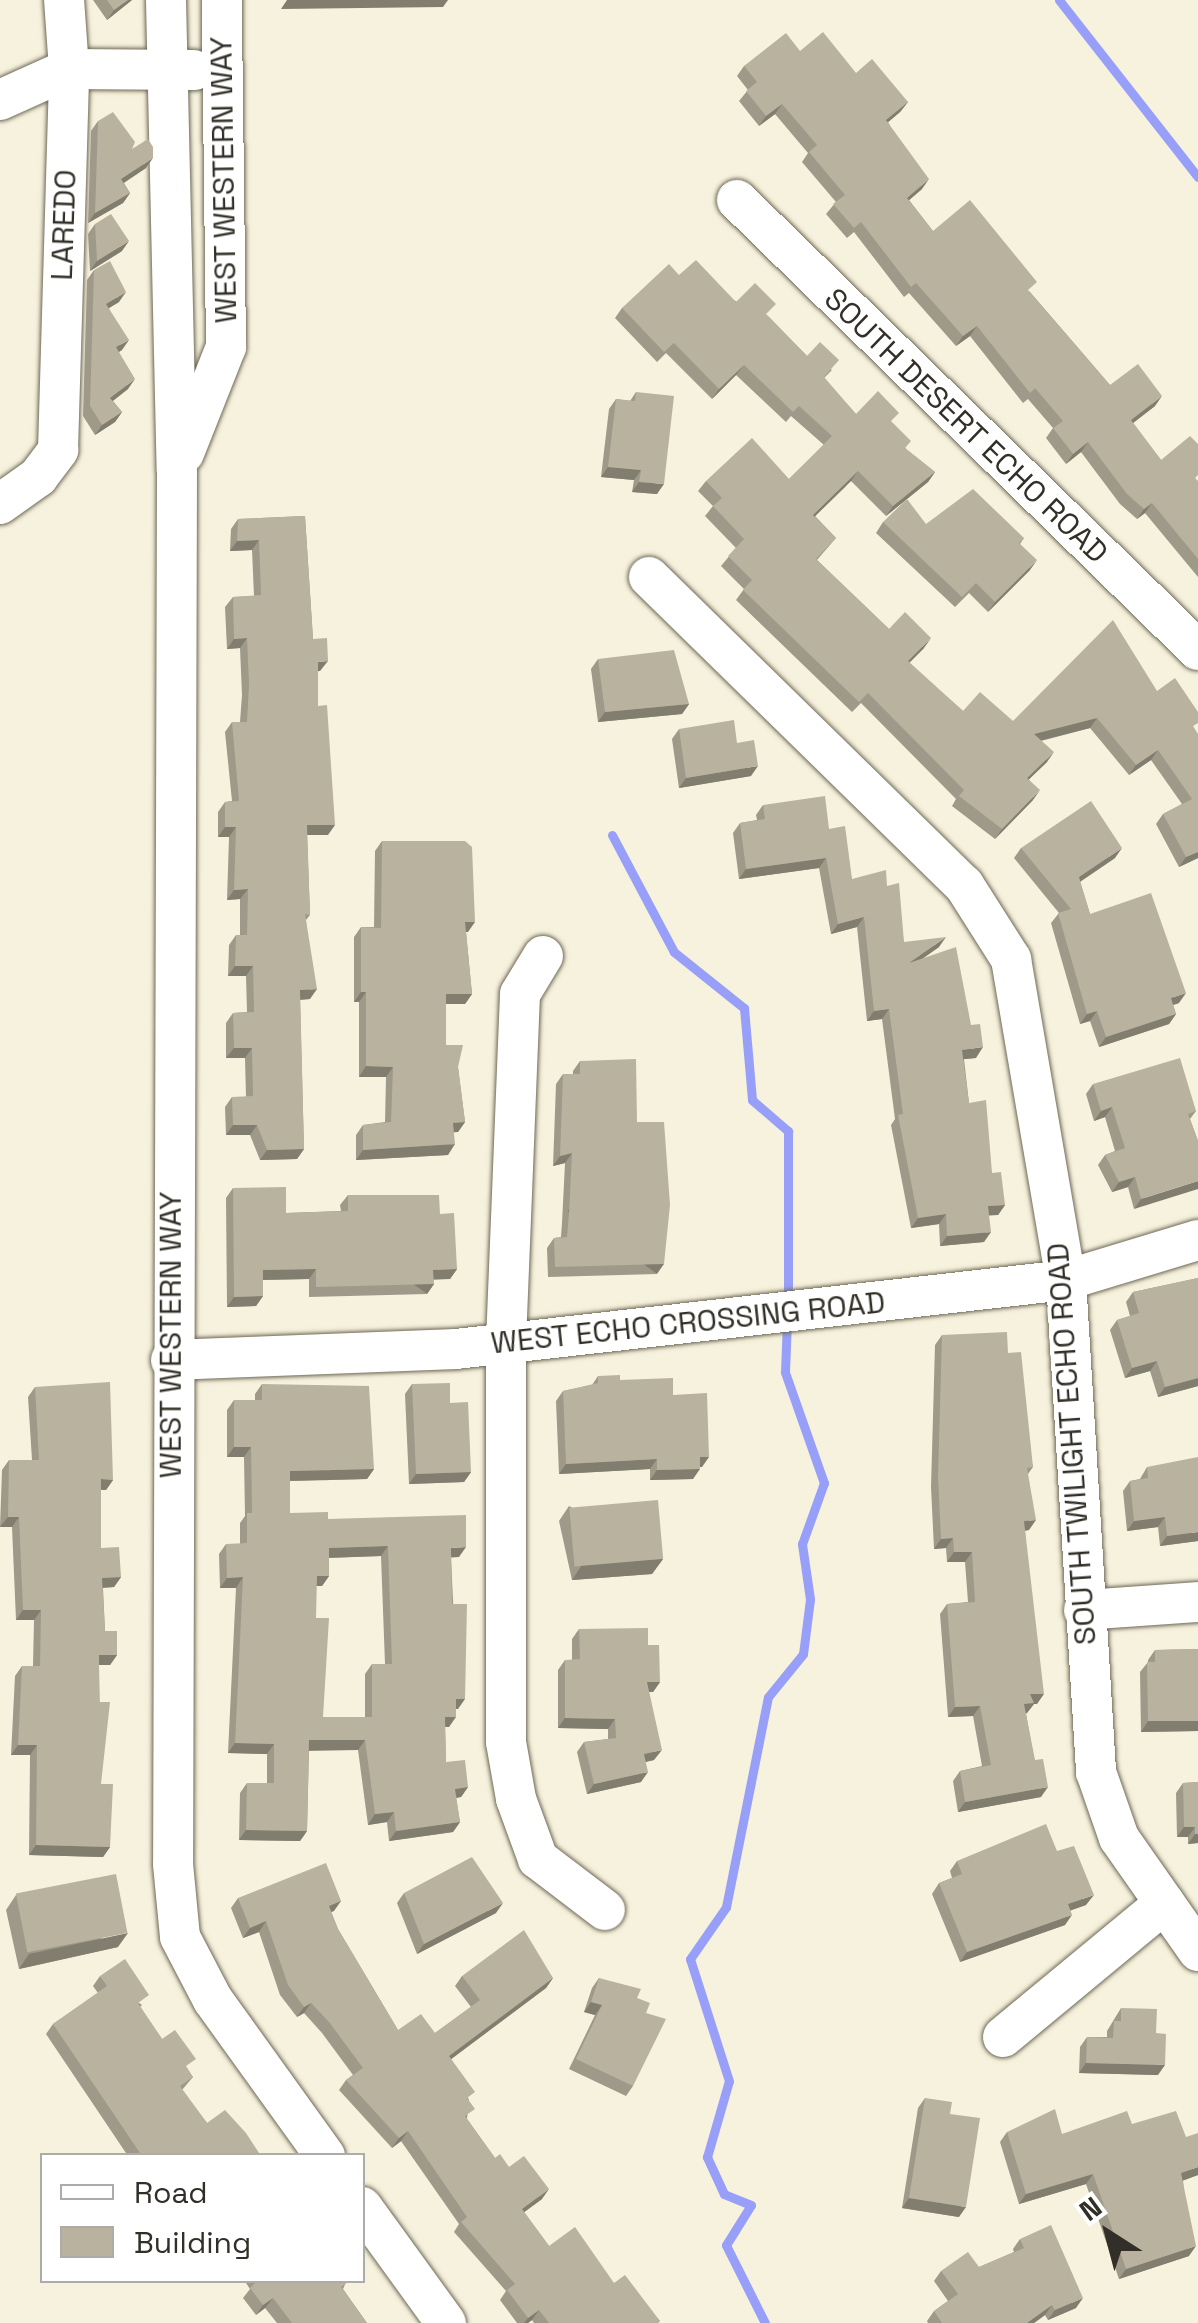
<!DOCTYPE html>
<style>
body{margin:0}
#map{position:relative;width:1198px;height:2323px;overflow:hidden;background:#f7f2dd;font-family:"Space Grotesk",sans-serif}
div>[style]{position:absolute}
.stream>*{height:9px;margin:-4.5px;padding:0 4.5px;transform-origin:4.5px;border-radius:4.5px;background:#979ff8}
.roads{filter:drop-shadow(0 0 2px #6d6856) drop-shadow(0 0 2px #6d6856)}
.minor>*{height:40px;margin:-20px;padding:0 20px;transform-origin:20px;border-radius:20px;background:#fff}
.wall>*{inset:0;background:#9e9988}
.shaded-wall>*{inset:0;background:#817d6f;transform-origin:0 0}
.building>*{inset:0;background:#b8b29e;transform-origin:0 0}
span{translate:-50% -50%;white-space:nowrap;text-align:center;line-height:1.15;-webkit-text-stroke:8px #fff;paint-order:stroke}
.street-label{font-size:30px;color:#312f27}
.legend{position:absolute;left:40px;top:2153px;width:325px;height:130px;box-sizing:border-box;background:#fff;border:2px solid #adaca9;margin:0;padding:12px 18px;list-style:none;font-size:30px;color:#312f27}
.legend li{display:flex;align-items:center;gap:20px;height:50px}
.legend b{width:50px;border:2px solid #adaca9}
.north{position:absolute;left:1058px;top:2183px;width:100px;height:100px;-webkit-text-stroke:8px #fff;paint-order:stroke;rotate:324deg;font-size:28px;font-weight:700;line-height:40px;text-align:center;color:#312f27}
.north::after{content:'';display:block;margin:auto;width:35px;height:45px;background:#312f27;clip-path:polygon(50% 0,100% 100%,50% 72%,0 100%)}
</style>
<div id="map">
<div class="stream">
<i style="left:1059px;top:0;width:225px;rotate:51.9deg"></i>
<i style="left:612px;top:835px;width:132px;rotate:62.1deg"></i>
<i style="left:674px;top:952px;width:90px;rotate:38.7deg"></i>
<i style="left:744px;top:1008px;width:92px;rotate:85deg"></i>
<i style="left:752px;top:1100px;width:48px;rotate:40.7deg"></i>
<i style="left:788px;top:1131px;width:170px;rotate:90deg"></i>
<i style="left:765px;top:2323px;width:87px;rotate:-116.6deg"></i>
<i style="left:726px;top:2245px;width:47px;rotate:-58deg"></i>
<i style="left:751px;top:2205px;width:29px;rotate:-158deg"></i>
<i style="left:724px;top:2194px;width:41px;rotate:-114.7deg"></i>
<i style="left:707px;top:2157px;width:79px;rotate:-73.9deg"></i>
<i style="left:729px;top:2081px;width:128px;rotate:-107.7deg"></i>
<i style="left:690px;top:1959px;width:63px;rotate:-55.3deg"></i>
<i style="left:726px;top:1907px;width:214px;rotate:-78.7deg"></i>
<i style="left:768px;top:1697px;width:55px;rotate:-50.9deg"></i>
<i style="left:803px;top:1654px;width:55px;rotate:-82.7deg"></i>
<i style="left:810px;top:1599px;width:56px;rotate:-98.3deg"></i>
<i style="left:802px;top:1544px;width:65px;rotate:-70.2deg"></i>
<i style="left:824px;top:1483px;width:118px;rotate:-109.4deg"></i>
<i style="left:785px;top:1372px;width:51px;rotate:-87.8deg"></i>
</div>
<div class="roads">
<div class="minor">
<i style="left:166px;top:0;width:471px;rotate:88.7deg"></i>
<i style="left:177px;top:471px;width:1393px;rotate:90.16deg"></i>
<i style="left:173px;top:1864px;width:73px;rotate:84.5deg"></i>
<i style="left:180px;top:1937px;width:71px;rotate:62.4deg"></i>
<i style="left:213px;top:2000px;width:192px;rotate:54.3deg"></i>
<i style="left:0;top:100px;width:76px;rotate:-24.2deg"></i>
<i style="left:69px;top:69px;width:125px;rotate:0.5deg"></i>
<i style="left:737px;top:200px;width:644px;rotate:44.31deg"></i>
<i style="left:184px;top:453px;width:114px;rotate:-68.4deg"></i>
<i style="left:226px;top:347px;width:347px;rotate:-90.7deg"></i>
<i style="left:0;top:504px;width:47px;rotate:-35.4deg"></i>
<i style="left:38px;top:477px;width:34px;rotate:-53deg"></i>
<i style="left:58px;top:450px;width:381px;rotate:-88.3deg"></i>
<i style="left:69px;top:69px;width:69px;rotate:-94.1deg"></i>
<i style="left:649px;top:577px;width:441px;rotate:44.4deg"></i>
<i style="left:964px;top:885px;width:88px;rotate:57.6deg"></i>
<i style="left:1011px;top:959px;width:326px;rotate:80.3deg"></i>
<i style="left:1066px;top:1280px;width:493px;rotate:86.5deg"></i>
<i style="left:1096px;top:1772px;width:70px;rotate:70.8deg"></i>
<i style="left:1119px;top:1838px;width:138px;rotate:55deg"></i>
<i style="left:543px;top:956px;width:44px;rotate:121.2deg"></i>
<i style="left:520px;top:994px;width:350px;rotate:92.3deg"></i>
<i style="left:506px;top:1344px;width:398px;rotate:90deg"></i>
<i style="left:506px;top:1742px;width:58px;rotate:80deg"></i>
<i style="left:516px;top:1799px;width:64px;rotate:69.9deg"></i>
<i style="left:538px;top:1859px;width:84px;rotate:37.3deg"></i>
<i style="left:171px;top:1360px;width:285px;rotate:-2.2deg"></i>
<i style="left:456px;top:1349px;width:614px;rotate:-6.45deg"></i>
<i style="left:1066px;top:1280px;width:138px;rotate:-16.9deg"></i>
<i style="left:1084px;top:1610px;width:114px;rotate:-4deg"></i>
<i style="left:1003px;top:2037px;width:210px;rotate:-39.6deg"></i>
<i style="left:362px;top:2207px;width:143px;rotate:54.1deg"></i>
</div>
</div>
<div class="wall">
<i style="clip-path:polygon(93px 0,132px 0,107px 20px)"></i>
<i style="clip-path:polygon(800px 51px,856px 73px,908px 102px,900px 112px,888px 122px,922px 189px,909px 200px,933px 231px,1030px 292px,1110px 385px,1155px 406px,1133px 423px,1161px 460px,1198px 481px,1198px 577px,1145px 513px,1137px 519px,1120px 504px,1081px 452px,1066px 464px,1046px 438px,1053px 428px,1028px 399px,1023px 403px,970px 336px,956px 346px,909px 293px,904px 297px,854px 232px,847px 238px,826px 214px,836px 202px,802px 162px,808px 153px,775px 114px,759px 126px,739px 101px,748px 90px,737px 76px,744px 66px)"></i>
<i style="clip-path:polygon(98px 121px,132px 149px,146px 168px,124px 183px,130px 193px,123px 203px,88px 223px,91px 131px)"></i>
<i style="clip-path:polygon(95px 224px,122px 251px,90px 271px,88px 234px)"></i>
<i style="clip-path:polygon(94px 270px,119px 302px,109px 308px,122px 350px,119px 352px,128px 389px,113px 401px,122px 412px,115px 422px,95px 435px,83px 416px,87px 280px)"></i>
<i style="clip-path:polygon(679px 275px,768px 316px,807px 356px,832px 370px,824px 378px,856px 414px,892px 423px,906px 449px,935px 472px,928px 482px,886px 516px,851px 481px,815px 516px,836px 538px,817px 560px,889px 629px,924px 648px,909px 663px,963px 711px,1013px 721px,1157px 691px,1195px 730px,1198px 858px,1179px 867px,1156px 824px,1163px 814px,1182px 804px,1151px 760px,1129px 775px,1090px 728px,1041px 741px,1047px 762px,1029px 779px,1033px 800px,995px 839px,952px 806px,956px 799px,861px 703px,852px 712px,736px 600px,744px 589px,721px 566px,736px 548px,705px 516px,713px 506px,698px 491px,706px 481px,789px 479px,824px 445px,791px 416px,786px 422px,736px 375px,712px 399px,666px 353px,657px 362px,615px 318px,622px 308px)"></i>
<i style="clip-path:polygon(636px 392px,657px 494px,632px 492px,634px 480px,601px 477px,609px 409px,616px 399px,630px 401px)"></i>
<i style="clip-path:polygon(305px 516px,313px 639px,320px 671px,318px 671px,318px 706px,328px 835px,307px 835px,310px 915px,306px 920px,310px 999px,300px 1000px,304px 1149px,297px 1159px,260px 1160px,250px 1135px,226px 1135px,225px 1107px,232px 1097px,246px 1097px,245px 1058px,226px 1058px,226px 1023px,233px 1013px,247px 1012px,246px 976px,228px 976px,229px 945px,236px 935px,240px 935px,240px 899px,227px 900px,229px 837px,218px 837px,218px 812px,225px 802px,232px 801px,225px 732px,232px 722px,240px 722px,242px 695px,240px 648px,227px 649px,225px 607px,233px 597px,254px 596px,252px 550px,230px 551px,231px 529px,238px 519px)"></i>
<i style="clip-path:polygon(883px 522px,926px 524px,1024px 538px,1020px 544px,1030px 570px,988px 612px,969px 593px,955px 607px,876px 533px)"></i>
<i style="clip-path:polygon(598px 659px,689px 704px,682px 714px,598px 722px,591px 669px)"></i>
<i style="clip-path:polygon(679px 729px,737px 743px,751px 776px,679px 788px,672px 739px)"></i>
<i style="clip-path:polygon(763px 805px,829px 829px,852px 879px,887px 886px,904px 942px,939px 947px,922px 959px,976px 1058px,964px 1059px,969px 1103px,992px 1173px,1005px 1205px,998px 1215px,989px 1215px,984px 1242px,940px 1246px,939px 1224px,911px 1228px,891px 1125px,895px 1119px,882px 1019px,867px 1021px,857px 927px,831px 934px,819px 868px,739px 879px,733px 833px,740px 823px,757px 820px,756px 815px)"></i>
<i style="clip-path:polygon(382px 841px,468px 932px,466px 932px,472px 994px,465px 1004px,446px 1004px,446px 1045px,458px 1067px,465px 1122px,458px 1132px,454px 1132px,448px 1155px,356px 1160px,356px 1135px,363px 1125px,385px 1122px,386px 1077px,359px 1077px,359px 1002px,354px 1002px,354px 937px,361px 927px,374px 927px,375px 851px)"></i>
<i style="clip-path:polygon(1021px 848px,1115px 858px,1080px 882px,1090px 914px,1179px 1003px,1173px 1005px,1176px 1014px,1169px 1024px,1099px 1047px,1090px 1021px,1080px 1024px,1051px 923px,1059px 913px,1014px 858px)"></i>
<i style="clip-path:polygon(580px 1061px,637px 1122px,657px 1274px,548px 1277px,547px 1248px,554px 1238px,561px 1237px,562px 1223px,565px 1163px,553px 1166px,556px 1084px,563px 1074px,573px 1074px,573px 1071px)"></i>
<i style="clip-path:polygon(1093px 1084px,1196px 1111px,1190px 1119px,1198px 1141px,1134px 1209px,1128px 1187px,1112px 1192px,1098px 1165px,1105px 1155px,1115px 1151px,1105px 1117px,1094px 1121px,1086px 1094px)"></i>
<i style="clip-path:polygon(233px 1188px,286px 1213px,341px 1211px,340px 1205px,348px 1195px,440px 1214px,457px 1269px,450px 1279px,433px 1279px,434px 1284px,427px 1294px,309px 1297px,309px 1279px,263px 1280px,263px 1296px,256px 1306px,227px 1307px,226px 1198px)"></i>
<i style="clip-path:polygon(1198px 1278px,1198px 1386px,1158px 1397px,1150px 1371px,1125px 1378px,1110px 1330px,1117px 1320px,1130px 1316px,1126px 1302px,1133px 1292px)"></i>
<i style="clip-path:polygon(942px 1335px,1008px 1353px,1033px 1467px,1028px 1474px,1029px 1530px,1025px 1531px,1037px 1704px,1034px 1704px,1026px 1714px,1041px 1797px,958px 1812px,953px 1781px,960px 1771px,982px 1766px,973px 1716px,948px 1717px,940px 1614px,947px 1604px,968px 1602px,965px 1562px,947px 1562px,946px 1548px,934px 1549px,931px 1487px,935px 1345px)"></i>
<i style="clip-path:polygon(598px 1376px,620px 1380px,673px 1395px,702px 1467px,700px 1467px,693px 1479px,650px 1480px,650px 1469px,559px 1474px,556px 1401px,563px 1391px,592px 1385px)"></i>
<i style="clip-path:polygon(evenodd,262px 1384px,374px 1469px,367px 1479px,290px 1481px,290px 1513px,328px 1519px,459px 1557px,451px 1557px,458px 1709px,456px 1709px,449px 1727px,445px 1727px,446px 1762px,468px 1787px,461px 1797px,456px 1798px,460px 1822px,453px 1832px,389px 1841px,387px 1822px,368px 1825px,358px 1750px,309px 1750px,307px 1831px,300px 1841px,239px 1840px,240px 1793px,247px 1783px,267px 1783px,267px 1754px,228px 1753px,236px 1588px,220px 1588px,219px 1554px,226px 1544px,240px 1544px,240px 1523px,245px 1516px,244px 1457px,227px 1457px,227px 1410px,234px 1400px,255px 1400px,255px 1394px,262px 1384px,381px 1556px,385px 1664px,372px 1664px,365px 1674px,365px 1717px,323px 1717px,316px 1618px,316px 1586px,322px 1586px,329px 1576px,329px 1558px,381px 1556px)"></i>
<i style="clip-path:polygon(412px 1384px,450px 1403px,471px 1472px,464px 1482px,409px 1484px,405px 1394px)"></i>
<i style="clip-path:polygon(35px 1387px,113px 1480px,106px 1490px,101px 1490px,101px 1548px,121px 1577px,114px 1587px,103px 1588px,105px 1631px,117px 1655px,110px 1665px,99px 1665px,101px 1784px,110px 1847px,103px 1857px,29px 1855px,30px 1755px,11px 1755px,15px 1676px,22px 1666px,33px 1666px,34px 1620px,16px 1620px,12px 1527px,0 1527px,2px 1470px,9px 1460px,32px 1460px,28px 1397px)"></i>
<i style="clip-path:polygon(1147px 1467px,1198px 1541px,1160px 1546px,1158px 1527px,1127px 1531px,1123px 1491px,1130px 1481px,1140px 1479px)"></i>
<i style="clip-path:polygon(569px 1506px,663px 1559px,652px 1574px,572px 1580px,559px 1521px)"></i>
<i style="clip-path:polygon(579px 1629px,648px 1645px,660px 1682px,653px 1692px,649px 1692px,654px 1760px,645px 1762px,641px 1782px,587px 1794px,577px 1752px,584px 1742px,608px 1739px,608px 1729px,558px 1728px,558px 1670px,565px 1660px,572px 1660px,572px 1639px)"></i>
<i style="clip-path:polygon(1198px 1649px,1198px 1731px,1141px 1732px,1140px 1672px,1148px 1662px,1148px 1660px,1155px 1650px)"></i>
<i style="clip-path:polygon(1198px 1782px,1198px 1843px,1188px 1844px,1188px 1837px,1177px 1837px,1176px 1793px,1183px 1783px)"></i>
<i style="clip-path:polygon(1057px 1851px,1086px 1905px,1070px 1910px,1065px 1925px,960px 1962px,932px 1894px,939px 1883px,952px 1878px,950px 1871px,957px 1861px)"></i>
<i style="clip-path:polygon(404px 1893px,496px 1913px,417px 1954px,397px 1903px)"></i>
<i style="clip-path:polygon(16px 1895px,118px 1947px,19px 1969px,6px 1910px)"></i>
<i style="clip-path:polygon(238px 1898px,341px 1901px,331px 1912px,338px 1929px,398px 2030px,435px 2033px,471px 2007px,455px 1986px,462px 1976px,553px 1978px,546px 1988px,451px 2059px,469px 2100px,467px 2119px,495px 2158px,509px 2167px,542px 2199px,524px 2212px,549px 2246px,614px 2283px,660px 2321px,658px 2323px,534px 2323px,532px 2320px,528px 2323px,517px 2323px,500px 2300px,506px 2291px,454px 2232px,459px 2224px,401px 2141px,392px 2148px,339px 2090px,346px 2080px,353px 2075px,322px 2033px,304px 2013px,297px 2017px,280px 1995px,259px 1932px,243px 1938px,231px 1908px)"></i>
<i style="clip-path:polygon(100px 1976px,142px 2005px,140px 2007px,162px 2039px,193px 2077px,182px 2090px,207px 2123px,261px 2156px,128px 2156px,46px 2034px,53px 2024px,98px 1993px,93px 1986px)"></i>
<i style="clip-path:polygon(599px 1978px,637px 1998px,633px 2086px,626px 2096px,569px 2069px,595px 2015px,584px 2012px,592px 1988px)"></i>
<i style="clip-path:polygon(1121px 2008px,1156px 2033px,1158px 2075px,1079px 2073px,1080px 2047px,1087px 2037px,1107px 2037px,1107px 2031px)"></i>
<i style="clip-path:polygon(925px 2098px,950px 2114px,959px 2217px,902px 2208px,918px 2108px)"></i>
<i style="clip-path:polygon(1132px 2124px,1198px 2175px,1183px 2180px,1189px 2256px,1119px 2279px,1086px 2184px,1019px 2204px,1000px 2142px,1007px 2132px,1062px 2134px)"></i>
<i style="clip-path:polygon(1020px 2239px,1076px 2308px,1048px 2320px,1045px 2315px,1034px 2323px,928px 2323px,927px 2321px,934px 2311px,948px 2301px,934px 2281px,941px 2271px,979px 2267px,1014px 2252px,1013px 2249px)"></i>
<i style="clip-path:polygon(244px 2280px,347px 2280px,343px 2289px,367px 2323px,277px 2323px,265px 2308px,256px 2315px,243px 2298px,250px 2289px)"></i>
</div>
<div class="shaded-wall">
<i style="clip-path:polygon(128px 0,132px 0,107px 20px,114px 10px)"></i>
<i style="clip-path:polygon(287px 0,448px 0,443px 7px,281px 9px)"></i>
<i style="clip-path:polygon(908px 102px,900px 112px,879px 130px,886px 120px)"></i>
<i style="clip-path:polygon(782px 104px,775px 114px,759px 126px,766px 116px)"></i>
<i style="clip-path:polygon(153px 158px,146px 168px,114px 189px,121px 179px)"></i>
<i style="clip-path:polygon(929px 179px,922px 189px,900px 208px,907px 198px)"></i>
<i style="clip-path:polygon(130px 193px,123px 203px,88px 223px,95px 213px)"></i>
<i style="clip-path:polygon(129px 241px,122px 251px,90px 271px,97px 261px)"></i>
<i style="clip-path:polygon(126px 292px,119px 302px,99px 314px,106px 304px)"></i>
<i style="clip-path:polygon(977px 326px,970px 336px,956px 346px,963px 336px)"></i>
<i style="clip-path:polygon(129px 340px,122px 350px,109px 357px,116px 347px)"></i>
<i style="clip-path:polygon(744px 365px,736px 375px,712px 399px,719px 389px)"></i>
<i style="clip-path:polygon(135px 379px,128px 389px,103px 408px,110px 398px)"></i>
<i style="clip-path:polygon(1162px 396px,1155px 406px,1124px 430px,1131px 420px)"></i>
<i style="clip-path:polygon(122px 412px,115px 422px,95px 435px,102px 425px)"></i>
<i style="clip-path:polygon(1088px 442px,1081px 452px,1066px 464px,1073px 454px)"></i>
<i style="clip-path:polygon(608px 467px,641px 470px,634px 480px,601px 477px)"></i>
<i style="clip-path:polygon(858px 471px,851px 481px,806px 525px,813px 515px)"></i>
<i style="clip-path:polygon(935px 472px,928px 482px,886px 516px,893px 506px)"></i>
<i style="clip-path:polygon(639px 482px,664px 484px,657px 494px,632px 492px)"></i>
<i style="clip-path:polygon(1152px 503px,1145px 513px,1137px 519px,1144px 509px)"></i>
<i style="clip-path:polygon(259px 540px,252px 550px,230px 551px,237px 541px)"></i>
<i style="clip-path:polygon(1037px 560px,1030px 570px,988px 612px,995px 602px)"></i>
<i style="clip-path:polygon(247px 638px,240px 648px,227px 649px,234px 639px)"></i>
<i style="clip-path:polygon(931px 638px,924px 648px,901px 671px,908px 661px)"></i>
<i style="clip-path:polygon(328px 661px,320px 671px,311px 672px,318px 662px)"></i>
<i style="clip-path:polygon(689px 704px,682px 714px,598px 722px,605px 712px)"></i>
<i style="clip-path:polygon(1097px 718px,1090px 728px,1027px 744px,1034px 734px)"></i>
<i style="clip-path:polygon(1158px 750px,1151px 760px,1129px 775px,1136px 765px)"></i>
<i style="clip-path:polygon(1054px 752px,1047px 762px,1020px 788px,1027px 778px)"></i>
<i style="clip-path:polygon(758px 766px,751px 776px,679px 788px,686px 778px)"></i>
<i style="clip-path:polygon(1040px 790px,1033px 800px,995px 839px,1002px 829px)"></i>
<i style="clip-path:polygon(307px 825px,335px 825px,328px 835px,300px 835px)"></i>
<i style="clip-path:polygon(225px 827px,236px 827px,229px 837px,218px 837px)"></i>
<i style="clip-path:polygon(1122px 848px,1115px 858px,1072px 887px,1079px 877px)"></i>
<i style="clip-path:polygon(1198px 852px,1198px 858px,1179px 867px,1186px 857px)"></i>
<i style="clip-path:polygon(826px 858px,819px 868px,739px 879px,746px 869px)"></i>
<i style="clip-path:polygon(248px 889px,240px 899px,227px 900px,234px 890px)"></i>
<i style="clip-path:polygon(864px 917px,857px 927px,831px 934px,838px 924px)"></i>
<i style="clip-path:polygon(465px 922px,475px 922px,468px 932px,458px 932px)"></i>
<i style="clip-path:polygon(946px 937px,939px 947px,902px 973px,909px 963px)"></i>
<i style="clip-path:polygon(235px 966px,253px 966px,246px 976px,228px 976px)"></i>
<i style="clip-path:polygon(317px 989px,310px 999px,293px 1000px,300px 990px)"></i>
<i style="clip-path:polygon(361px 992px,366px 992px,359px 1002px,354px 1002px)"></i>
<i style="clip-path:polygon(1186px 993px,1179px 1003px,1164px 1008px,1171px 998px)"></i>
<i style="clip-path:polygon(446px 994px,472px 994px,465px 1004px,439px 1004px)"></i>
<i style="clip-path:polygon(889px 1009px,882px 1019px,867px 1021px,874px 1011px)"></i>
<i style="clip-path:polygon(1097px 1011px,1090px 1021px,1080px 1024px,1087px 1014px)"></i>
<i style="clip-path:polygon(1176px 1014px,1169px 1024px,1099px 1047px,1106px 1037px)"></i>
<i style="clip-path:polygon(983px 1047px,976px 1058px,955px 1060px,962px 1050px)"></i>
<i style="clip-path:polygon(234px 1048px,252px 1048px,245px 1058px,226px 1058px)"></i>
<i style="clip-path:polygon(366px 1066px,393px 1067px,386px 1077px,359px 1077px)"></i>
<i style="clip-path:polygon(1112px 1107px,1105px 1117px,1094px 1121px,1101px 1111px)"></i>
<i style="clip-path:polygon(465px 1122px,458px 1132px,446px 1133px,453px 1123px)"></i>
<i style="clip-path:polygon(233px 1125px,257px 1125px,250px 1135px,226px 1135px)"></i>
<i style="clip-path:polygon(455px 1144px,448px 1155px,356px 1160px,363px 1150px)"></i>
<i style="clip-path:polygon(304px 1149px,297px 1159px,260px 1160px,267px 1150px)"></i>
<i style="clip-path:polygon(572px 1153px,565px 1163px,553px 1166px,560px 1156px)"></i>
<i style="clip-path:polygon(1135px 1177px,1128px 1187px,1112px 1192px,1119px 1182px)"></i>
<i style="clip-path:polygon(1198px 1181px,1198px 1189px,1134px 1209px,1141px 1199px)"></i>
<i style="clip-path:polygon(1005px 1205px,998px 1215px,981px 1216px,988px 1206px)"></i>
<i style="clip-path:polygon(946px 1214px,939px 1224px,911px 1228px,918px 1218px)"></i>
<i style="clip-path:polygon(991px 1232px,984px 1242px,940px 1246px,947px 1236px)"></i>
<i style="left:664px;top:1264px;width:12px;height:109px;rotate:125deg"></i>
<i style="clip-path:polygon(316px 1269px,309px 1279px,255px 1280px,263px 1270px)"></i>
<i style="clip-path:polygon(457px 1269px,450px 1279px,426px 1280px,433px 1270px)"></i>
<i style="left:434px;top:1284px;width:12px;height:118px;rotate:125deg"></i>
<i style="clip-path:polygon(263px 1296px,256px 1306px,227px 1307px,234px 1297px)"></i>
<i style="clip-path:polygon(1157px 1361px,1150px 1371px,1125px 1378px,1132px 1368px)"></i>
<i style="clip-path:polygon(1198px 1378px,1198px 1386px,1158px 1397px,1165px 1387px)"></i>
<i style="clip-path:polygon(234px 1447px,251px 1447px,244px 1457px,227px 1457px)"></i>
<i style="clip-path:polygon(700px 1457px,709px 1457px,702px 1467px,693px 1467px)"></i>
<i style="clip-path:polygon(657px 1459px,650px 1469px,559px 1474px,566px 1464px)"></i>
<i style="clip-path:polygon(374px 1469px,367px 1479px,283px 1481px,290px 1471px)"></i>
<i style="clip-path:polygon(700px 1469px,693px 1479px,650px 1480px,657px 1470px)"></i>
<i style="clip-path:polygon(471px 1472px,464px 1482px,409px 1484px,416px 1474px)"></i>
<i style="clip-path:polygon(101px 1479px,113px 1480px,106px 1490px,94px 1489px)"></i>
<i style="clip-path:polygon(8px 1517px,19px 1517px,12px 1527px,0 1527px)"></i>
<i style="clip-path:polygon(1165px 1517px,1158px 1527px,1127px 1531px,1134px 1521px)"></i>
<i style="clip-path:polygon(1036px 1520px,1029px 1530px,1017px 1531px,1024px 1521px)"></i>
<i style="clip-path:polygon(1198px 1532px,1198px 1541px,1160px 1546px,1167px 1536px)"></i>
<i style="clip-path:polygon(953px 1538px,946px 1548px,934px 1549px,941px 1539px)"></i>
<i style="clip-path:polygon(388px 1546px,381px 1556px,322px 1558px,329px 1548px)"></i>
<i style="clip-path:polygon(466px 1547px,459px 1557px,444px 1558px,451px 1548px)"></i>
<i style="clip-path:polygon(954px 1552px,972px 1552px,965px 1562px,947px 1562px)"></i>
<i style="clip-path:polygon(663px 1559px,652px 1574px,572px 1580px,582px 1565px)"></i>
<i style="clip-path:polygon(317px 1576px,329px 1576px,322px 1586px,310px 1586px)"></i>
<i style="clip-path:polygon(121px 1577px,114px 1587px,95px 1588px,102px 1578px)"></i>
<i style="clip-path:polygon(243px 1577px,236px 1588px,220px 1588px,227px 1578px)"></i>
<i style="clip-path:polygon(23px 1610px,41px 1610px,34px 1620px,16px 1620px)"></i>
<i style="clip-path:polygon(99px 1655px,117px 1655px,110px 1665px,92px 1665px)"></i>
<i style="clip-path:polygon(647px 1682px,660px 1682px,653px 1692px,640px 1692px)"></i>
<i style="clip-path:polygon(1030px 1694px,1044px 1694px,1037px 1704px,1034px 1704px,1027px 1713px,1017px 1714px)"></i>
<i style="clip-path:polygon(456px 1699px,465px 1699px,458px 1709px,449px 1709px)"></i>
<i style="clip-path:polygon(980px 1706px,973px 1716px,948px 1717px,955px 1707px)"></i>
<i style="clip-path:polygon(445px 1717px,456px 1717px,449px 1727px,438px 1727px)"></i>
<i style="clip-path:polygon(565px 1718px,615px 1719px,608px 1729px,558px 1728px)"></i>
<i style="clip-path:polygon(1148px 1721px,1198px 1721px,1198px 1731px,1141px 1732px)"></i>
<i style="clip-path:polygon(309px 1740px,365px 1740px,358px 1750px,302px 1751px)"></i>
<i style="clip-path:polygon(235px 1743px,274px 1744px,267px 1754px,228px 1753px)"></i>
<i style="clip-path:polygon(18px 1745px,37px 1745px,30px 1755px,11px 1755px)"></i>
<i style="clip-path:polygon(662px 1750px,654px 1760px,637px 1764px,644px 1754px)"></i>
<i style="clip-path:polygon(648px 1772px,641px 1782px,587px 1794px,594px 1784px)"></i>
<i style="clip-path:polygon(468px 1787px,461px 1797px,448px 1799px,455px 1789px)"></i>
<i style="clip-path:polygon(1048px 1787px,1041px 1797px,958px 1812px,965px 1802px)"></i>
<i style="clip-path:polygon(394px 1812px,387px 1822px,368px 1825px,375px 1814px)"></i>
<i style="clip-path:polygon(460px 1822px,453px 1832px,389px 1841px,396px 1831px)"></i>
<i style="clip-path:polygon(1184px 1827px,1195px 1827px,1188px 1837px,1177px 1837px)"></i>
<i style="clip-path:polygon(246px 1830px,307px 1831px,300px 1841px,239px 1840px)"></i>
<i style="clip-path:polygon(1195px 1834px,1198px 1834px,1198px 1843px,1188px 1844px)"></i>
<i style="clip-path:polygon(36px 1845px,110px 1847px,103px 1857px,29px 1855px)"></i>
<i style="clip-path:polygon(1094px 1895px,1086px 1905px,1061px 1914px,1068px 1904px)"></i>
<i style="clip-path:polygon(341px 1901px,334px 1911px,322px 1916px,329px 1906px)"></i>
<i style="clip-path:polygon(503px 1903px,496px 1913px,417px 1954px,424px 1944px)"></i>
<i style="clip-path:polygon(1072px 1915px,1065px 1925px,960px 1962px,967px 1952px)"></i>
<i style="clip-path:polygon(266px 1921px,259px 1932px,243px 1938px,250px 1928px)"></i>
<i style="clip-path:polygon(128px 1933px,118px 1947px,19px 1969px,29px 1954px)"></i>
<i style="clip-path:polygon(553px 1978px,546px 1988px,442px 2066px,449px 2056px)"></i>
<i style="clip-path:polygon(591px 2002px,602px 2005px,595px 2015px,584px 2012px)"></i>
<i style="clip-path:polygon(311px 2003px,304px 2013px,297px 2017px,304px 2007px)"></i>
<i style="clip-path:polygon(1086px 2063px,1165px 2065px,1158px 2075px,1079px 2073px)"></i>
<i style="clip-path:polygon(408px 2131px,401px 2141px,392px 2148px,399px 2138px)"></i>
<i style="clip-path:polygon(1198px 2167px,1198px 2175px,1174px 2184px,1181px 2173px)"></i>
<i style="clip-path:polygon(1093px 2174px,1086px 2184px,1019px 2204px,1026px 2194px)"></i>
<i style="clip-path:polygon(549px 2189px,542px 2199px,515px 2219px,522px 2209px)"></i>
<i style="clip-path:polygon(909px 2198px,966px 2207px,959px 2217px,902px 2208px)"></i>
<i style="clip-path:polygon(1196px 2246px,1189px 2256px,1119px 2279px,1126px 2269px)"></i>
<i style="clip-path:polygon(273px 2298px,265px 2308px,256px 2315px,263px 2305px)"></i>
<i style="clip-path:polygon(1083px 2298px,1076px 2308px,1048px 2320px,1055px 2310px)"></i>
<i style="clip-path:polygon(1052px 2305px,1045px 2315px,1034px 2323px,1027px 2323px)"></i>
<i style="clip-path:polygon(539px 2310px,532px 2320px,528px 2323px,524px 2323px,528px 2318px)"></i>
</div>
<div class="building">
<i style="clip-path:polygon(107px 0,128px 0,114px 10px)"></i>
<i style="clip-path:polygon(823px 32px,856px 73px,872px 59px,908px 102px,886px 120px,929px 179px,907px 198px,933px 231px,970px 200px,1037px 282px,1028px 290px,1110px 385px,1138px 364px,1162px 396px,1131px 420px,1161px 460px,1190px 436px,1198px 444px,1198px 475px,1195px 478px,1198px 481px,1198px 559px,1152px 503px,1144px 509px,1127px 494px,1088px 442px,1073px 454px,1053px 428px,1063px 421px,1035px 388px,1030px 393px,977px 326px,963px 336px,916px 283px,911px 287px,861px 222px,854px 228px,833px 204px,845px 195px,809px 152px,817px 145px,782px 104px,766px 116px,746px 91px,757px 82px,744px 66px,786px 33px,800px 51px)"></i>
<i style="clip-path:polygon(113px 112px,135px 142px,132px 149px,148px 139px,153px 147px,153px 158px,121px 179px,130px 193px,95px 213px,98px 121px)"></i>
<i style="clip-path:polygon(111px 214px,129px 241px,97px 261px,95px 224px)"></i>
<i style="clip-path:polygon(696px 260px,736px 302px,755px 283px,776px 304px,766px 314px,807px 356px,820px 342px,839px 360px,824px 377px,856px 414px,878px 391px,899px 413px,891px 421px,911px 441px,905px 448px,935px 472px,893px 506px,858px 471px,813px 515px,836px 538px,816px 559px,889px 629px,905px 612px,931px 638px,908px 661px,963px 711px,980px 692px,1013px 721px,1113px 620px,1157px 691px,1175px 678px,1198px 712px,1198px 723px,1193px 726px,1198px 734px,1198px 852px,1186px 857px,1163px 814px,1192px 799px,1158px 750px,1136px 765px,1097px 718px,1034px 734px,1054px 752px,1027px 778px,1040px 790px,1002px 829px,959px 796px,964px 790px,868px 693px,859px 702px,743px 590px,752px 580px,728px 556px,744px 539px,713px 506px,722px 498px,706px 481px,752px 438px,789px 479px,832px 436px,799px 406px,793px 412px,744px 365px,719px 389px,674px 343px,664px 352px,622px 308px,669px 264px,679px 275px)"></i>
<i style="clip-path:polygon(110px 261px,126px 292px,106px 304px,129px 340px,116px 347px,135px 379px,110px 398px,122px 412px,102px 425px,90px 406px,94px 270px)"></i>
<i style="clip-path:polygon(636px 392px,674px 396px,664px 484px,639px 482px,641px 470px,608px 467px,616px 399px,635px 401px)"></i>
<i style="clip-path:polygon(973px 489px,1024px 538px,1019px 543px,1037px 560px,995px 602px,976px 583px,962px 597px,883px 522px,907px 499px,926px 524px)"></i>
<i style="clip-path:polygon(305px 516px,313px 639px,327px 638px,328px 661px,318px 662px,318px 706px,327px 705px,335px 825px,307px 825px,310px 915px,305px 914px,317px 989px,300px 990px,304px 1149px,267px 1150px,257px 1125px,233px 1125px,232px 1097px,253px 1096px,252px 1048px,234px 1048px,233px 1013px,254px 1012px,253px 966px,235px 966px,236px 935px,247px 935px,248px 889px,234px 890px,236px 827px,225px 827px,225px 802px,239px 801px,232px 722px,247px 722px,249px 684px,247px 638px,234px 639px,233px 597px,261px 595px,259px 540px,237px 541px,238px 519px)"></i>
<i style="clip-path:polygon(674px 650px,689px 704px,605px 712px,598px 659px)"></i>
<i style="clip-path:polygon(734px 720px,737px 743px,754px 740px,758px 766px,686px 778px,679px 729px)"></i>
<i style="clip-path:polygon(825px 796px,829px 829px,845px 826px,852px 879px,886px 870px,887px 886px,899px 883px,904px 942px,946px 937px,909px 963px,956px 947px,971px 1025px,980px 1024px,983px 1047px,962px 1050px,969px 1103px,986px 1100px,992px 1173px,1001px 1172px,1005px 1205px,988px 1206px,991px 1232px,947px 1236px,946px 1214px,918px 1218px,898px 1115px,903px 1114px,889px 1009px,874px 1011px,864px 917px,838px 924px,826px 858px,746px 869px,740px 823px,765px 819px,763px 805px)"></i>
<i style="clip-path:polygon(1091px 801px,1122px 848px,1079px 877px,1090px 914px,1151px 893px,1186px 993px,1171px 998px,1176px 1014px,1106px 1037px,1097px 1011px,1087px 1014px,1058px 913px,1071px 909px,1021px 848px)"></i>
<i style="clip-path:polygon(382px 841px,465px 841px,472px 847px,475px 922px,465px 922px,472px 994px,446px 994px,446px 1045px,463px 1045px,458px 1067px,465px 1122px,453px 1123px,455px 1144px,363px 1150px,363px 1125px,391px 1122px,393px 1067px,366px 1066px,366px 992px,361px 992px,361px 927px,381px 928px)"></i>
<i style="clip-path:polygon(1180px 1058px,1196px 1111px,1188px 1114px,1198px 1141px,1198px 1181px,1141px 1199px,1135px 1177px,1119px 1182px,1105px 1155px,1125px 1148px,1112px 1107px,1101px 1111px,1093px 1084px)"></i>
<i style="clip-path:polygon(636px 1059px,637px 1122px,664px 1122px,670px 1205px,664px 1264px,555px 1267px,554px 1238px,567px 1237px,569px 1213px,572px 1153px,560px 1156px,563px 1074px,580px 1074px,580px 1061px)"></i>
<i style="clip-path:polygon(286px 1187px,286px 1213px,348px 1211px,348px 1195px,439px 1195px,440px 1214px,454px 1213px,457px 1269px,433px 1270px,434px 1284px,316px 1287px,316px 1269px,263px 1270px,263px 1296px,234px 1297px,233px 1188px)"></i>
<i style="clip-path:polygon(1198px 1278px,1198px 1378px,1165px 1387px,1157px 1361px,1132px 1368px,1117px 1320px,1139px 1313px,1133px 1292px)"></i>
<i style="clip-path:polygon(1007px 1332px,1008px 1353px,1021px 1352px,1033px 1467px,1027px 1468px,1036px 1520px,1024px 1521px,1044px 1694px,1030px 1694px,1034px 1703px,1024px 1704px,1035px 1760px,1043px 1759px,1048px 1787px,965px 1802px,960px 1771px,991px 1765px,980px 1706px,955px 1707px,947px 1604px,975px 1602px,972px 1552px,954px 1552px,953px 1538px,941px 1539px,938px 1477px,942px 1335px)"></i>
<i style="clip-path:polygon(620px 1375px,620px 1380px,673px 1378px,673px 1395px,707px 1393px,709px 1457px,700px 1457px,700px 1469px,657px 1470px,657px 1459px,566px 1464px,563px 1391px,598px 1383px,598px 1376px)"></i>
<i style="clip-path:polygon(110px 1382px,113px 1480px,101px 1479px,101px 1548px,119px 1547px,121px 1577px,102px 1578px,105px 1631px,117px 1631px,117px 1655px,99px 1655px,99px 1702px,110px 1702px,101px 1784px,113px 1784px,110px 1847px,36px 1845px,37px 1745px,18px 1745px,22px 1666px,40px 1666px,41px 1610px,23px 1610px,19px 1517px,8px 1517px,9px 1460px,39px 1460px,35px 1387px)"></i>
<i style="clip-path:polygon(450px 1383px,450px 1403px,468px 1402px,471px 1472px,416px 1474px,412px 1384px)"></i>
<i style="clip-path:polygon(evenodd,262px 1384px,369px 1386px,374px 1469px,290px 1471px,290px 1513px,328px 1512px,328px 1519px,466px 1515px,466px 1547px,451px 1548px,452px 1604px,467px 1604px,465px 1699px,456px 1699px,456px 1717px,445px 1717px,446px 1762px,465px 1760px,468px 1787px,455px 1789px,460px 1822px,396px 1831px,394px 1812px,375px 1814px,365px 1740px,309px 1740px,307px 1831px,246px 1830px,247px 1783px,274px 1783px,274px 1744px,235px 1743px,243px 1577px,227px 1578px,226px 1544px,247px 1543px,247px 1513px,252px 1513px,251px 1447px,234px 1447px,234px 1400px,262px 1400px,262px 1384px,388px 1546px,392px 1664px,372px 1664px,372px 1717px,323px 1717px,329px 1618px,316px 1618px,317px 1576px,329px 1576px,329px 1548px,388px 1546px)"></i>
<i style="clip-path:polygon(1198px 1457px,1198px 1532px,1167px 1536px,1165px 1517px,1134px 1521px,1130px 1481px,1148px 1478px,1147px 1467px)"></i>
<i style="left:658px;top:1500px;width:59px;height:89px;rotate:85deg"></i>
<i style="clip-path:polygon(648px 1628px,648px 1645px,659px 1645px,660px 1682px,647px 1682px,662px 1750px,644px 1754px,648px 1772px,594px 1784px,584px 1742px,616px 1738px,615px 1719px,565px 1718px,565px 1660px,580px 1659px,579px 1629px)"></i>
<i style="clip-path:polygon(1198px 1649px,1198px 1721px,1148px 1721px,1147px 1662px,1155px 1662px,1155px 1650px)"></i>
<i style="clip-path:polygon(1198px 1782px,1198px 1834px,1195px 1834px,1195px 1827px,1184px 1827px,1183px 1783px)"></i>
<i style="clip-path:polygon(1046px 1824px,1057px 1851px,1074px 1846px,1094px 1895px,1068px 1904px,1072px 1915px,967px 1952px,939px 1883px,962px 1874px,957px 1861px)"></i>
<i style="clip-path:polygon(472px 1857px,503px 1903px,424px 1944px,404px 1893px)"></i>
<i style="clip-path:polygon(326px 1863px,341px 1901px,329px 1906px,338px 1929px,398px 2030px,421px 2014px,435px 2033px,480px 2000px,462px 1976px,524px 1930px,553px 1978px,449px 2056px,475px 2092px,467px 2098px,475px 2109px,465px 2116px,495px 2158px,500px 2154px,509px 2167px,524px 2156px,549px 2189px,522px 2209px,549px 2246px,575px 2227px,614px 2283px,625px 2275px,660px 2321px,657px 2323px,549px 2323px,539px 2310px,528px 2318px,507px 2290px,515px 2284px,461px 2222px,467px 2217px,408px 2131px,399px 2138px,346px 2080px,363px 2068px,329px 2022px,311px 2003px,304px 2007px,288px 1985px,266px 1921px,250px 1928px,238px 1898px)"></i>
<i style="left:116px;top:1874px;width:60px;height:102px;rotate:79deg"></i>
<i style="clip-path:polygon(125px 1959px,149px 1995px,138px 2003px,162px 2039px,175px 2030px,196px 2059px,186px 2066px,193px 2077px,180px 2086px,207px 2123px,225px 2110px,246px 2133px,261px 2156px,142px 2156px,53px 2024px,107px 1986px,100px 1976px)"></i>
<i style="clip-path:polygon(599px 1978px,641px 1989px,637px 1998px,650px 2003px,646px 2013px,666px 2019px,633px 2086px,576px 2059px,602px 2005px,591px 2002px)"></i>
<i style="clip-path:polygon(1121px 2008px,1157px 2009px,1156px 2033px,1166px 2034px,1165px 2065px,1086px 2063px,1087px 2037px,1113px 2038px,1114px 2021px,1121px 2021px)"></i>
<i style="clip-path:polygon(925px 2098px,952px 2102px,950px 2114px,980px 2118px,966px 2207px,909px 2198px)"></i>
<i style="clip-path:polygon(1055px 2109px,1062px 2134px,1127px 2111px,1132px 2124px,1176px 2111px,1186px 2137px,1198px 2133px,1198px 2167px,1181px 2173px,1196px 2246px,1126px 2269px,1093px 2174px,1026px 2194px,1007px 2132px)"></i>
<i style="clip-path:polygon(1051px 2225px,1083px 2298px,1055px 2310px,1052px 2305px,1027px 2323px,942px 2323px,934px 2311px,958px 2294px,941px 2271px,968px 2252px,979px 2267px,1024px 2248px,1020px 2239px)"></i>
<i style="clip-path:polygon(258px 2280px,347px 2280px,348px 2282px,341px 2287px,367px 2323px,292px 2323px,273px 2298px,263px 2305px,250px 2288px)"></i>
</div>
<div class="street-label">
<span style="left:224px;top:180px;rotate:-91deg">WEST WESTERN WAY</span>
<span style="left:64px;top:225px;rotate:-88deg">LAREDO</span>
<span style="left:966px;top:426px;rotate:44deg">SOUTH DESERT ECHO ROAD</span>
<span style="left:688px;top:1323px;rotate:-6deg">WEST ECHO CROSSING ROAD</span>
<span style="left:171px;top:1335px;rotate:-90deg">WEST WESTERN WAY</span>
<span style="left:1072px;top:1444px;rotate:-94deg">SOUTH TWILIGHT ECHO ROAD</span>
</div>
<ul class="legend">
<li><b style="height:12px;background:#fff"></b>Road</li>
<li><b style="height:28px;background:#b8b29e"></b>Building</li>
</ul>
<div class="north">N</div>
</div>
